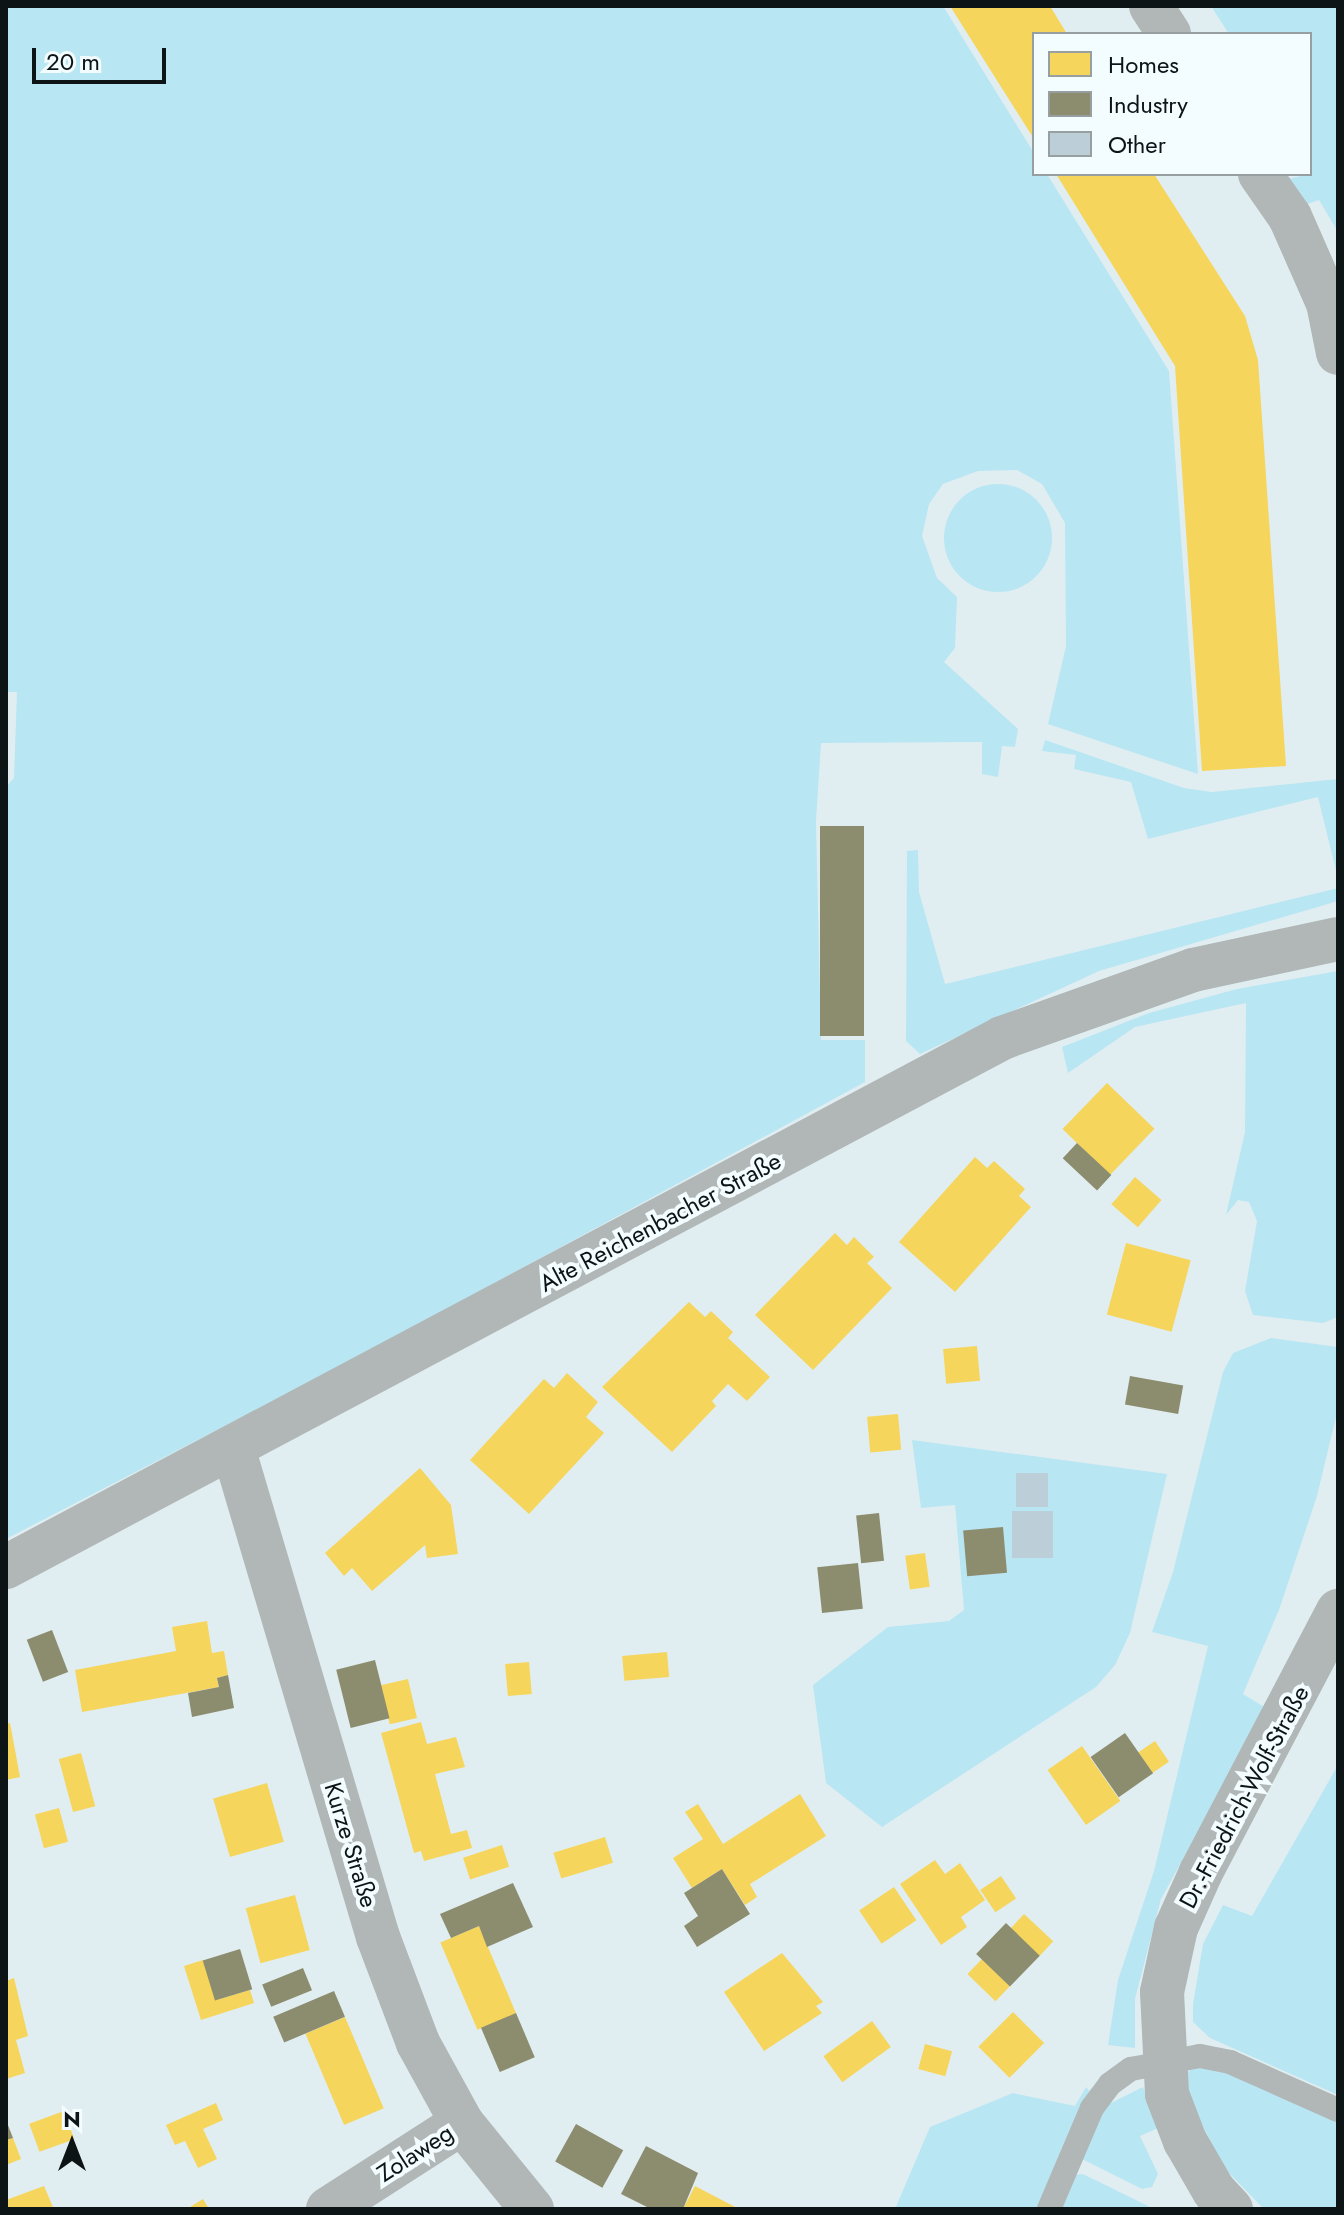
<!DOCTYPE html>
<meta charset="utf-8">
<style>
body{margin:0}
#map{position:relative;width:1344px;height:2215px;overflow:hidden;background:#e1eef1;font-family:Jost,sans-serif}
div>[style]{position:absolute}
.green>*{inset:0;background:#b9e6f3}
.round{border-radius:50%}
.homes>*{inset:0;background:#f6d55c;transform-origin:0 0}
.industry>*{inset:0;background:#8c8c6e;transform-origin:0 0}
.building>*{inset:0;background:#bccfd8;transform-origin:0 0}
.lane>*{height:24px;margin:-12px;padding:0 12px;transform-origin:12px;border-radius:12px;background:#b1b6b6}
.street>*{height:44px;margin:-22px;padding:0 22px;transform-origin:22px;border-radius:22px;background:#b1b6b6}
span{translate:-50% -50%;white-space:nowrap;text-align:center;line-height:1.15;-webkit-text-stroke:8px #f3fcfe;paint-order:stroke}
.street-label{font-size:24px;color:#0d1416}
.frame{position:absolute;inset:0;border:8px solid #0d1416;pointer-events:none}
.legend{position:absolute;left:1032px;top:32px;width:280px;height:144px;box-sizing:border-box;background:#f3fcfe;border:2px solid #979fa1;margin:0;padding:10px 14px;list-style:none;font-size:24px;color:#0d1416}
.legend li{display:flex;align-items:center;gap:16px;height:40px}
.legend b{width:40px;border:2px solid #979fa1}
.north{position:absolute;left:32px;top:2103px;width:80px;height:80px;-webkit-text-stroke:6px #f3fcfe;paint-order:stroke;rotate:0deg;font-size:22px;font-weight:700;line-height:32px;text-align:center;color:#0d1416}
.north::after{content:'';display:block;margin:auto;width:28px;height:36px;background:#0d1416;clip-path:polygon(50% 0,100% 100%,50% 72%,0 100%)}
.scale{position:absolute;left:32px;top:48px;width:134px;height:36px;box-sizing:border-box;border:4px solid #0d1416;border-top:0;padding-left:10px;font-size:24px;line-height:28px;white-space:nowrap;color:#0d1416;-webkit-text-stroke:6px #f3fcfe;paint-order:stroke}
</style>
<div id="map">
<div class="green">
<i style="clip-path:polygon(6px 6px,943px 6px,1034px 153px,1034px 174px,1047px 174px,1169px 371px,1198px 774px,1048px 724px,1066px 646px,1065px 523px,1042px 484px,1017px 470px,978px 471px,943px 484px,929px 504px,922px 536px,937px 578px,957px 597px,955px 648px,944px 662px,1018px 729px,1015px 747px,1002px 746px,998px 777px,982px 774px,982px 742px,821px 743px,816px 822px,821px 1040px,865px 1040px,865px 1082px,360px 1356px,6px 1539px,6px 787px,14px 778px,17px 692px,6px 692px)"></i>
<i style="clip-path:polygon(1211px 6px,1335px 6px,1338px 11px,1338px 232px,1319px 200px,1301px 206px,1283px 180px,1310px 174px,1310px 34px,1229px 34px)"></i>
<i class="round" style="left:944px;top:484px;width:108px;height:108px"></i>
<i style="clip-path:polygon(1045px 740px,1184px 788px,1212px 792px,1338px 779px,1338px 879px,1318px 797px,1148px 839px,1131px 782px,1074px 769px,1076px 755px,1042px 751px)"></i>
<i style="clip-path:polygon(918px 850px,919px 892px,945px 984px,1338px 888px,1338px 901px,1099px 971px,920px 1054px,906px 1041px,907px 851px)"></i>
<i style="clip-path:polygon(1338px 971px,1338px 1317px,1323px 1323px,1253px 1315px,1245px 1291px,1257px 1221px,1249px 1202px,1238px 1200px,1226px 1215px,1245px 1132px,1246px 1003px,1135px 1027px,1068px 1073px,1062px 1047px,1149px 1013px,1237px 989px)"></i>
<i style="clip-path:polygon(1271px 1338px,1338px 1347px,1338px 1409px,1317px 1496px,1279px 1610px,1243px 1694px,1266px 1708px,1161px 1899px,1135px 1999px,1135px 2048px,1108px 2045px,1118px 1980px,1154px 1871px,1208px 1646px,1152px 1632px,1173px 1572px,1223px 1372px,1233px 1353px)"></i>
<i style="clip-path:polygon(912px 1440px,1167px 1474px,1130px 1633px,1115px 1665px,1096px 1687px,882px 1827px,826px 1783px,813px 1685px,888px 1627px,949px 1621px,964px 1610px,955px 1505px,921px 1508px)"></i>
<i style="clip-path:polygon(1338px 1765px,1338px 2095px,1210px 2038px,1193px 2022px,1193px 2004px,1203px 1944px,1223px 1905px,1252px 1916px)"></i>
<i style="clip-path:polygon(1196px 2066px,1225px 2072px,1338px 2120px,1338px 2209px,1264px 2209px,1224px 2168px,1189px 2099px,1185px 2074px)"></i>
<i style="clip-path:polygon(1086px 2087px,1093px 2095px,1041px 2209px,895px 2209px,930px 2127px,1013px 2093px,1075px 2106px)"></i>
<i style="clip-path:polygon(1143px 2087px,1158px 2128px,1140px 2136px,1158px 2174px,1152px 2187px,1142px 2189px,1082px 2159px,1087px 2134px,1107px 2105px)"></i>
<i style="clip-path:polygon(1083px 2174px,1148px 2206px,1152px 2209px,1055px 2209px,1074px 2175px)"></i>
</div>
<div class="homes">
<i style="clip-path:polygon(950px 6px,1050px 6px,1067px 34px,1034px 34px,1034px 139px)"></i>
<i style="clip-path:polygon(1056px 174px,1154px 174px,1245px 316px,1258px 360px,1286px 766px,1202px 771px,1175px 366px)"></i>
<i style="left:1107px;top:1083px;width:66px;height:64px;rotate:44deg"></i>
<i style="clip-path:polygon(975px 1157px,987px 1168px,994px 1161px,1025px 1189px,1019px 1196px,1031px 1207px,955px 1292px,899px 1242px)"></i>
<i style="left:1135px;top:1177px;width:35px;height:36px;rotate:41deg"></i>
<i style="clip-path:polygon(835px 1233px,847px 1245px,854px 1237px,874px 1257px,867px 1263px,892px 1288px,813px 1370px,755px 1315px)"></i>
<i style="left:1126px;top:1243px;width:67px;height:74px;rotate:15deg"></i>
<i style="clip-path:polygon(689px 1302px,705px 1317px,711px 1311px,733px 1332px,728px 1338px,770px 1377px,747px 1401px,728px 1384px,712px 1401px,716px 1406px,672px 1452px,602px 1387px)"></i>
<i style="left:977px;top:1346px;width:35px;height:34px;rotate:85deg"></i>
<i style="clip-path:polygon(567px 1373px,598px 1402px,586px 1417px,604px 1433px,529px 1514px,470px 1460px,544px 1379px,554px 1388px)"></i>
<i style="left:898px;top:1414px;width:36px;height:31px;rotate:85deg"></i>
<i style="clip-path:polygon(420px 1468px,451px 1505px,458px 1554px,427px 1558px,425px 1545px,372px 1591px,352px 1568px,344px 1576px,325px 1553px)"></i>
<i style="left:925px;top:1553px;width:34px;height:20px;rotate:82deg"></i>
<i style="clip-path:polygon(207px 1621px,212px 1653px,224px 1651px,228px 1675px,217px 1678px,219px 1687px,82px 1712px,75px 1670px,176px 1651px,172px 1627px)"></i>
<i style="left:667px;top:1652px;width:25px;height:45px;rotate:85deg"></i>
<i style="left:529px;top:1662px;width:32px;height:24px;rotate:85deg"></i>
<i style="left:408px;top:1679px;width:40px;height:28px;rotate:77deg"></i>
<i style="clip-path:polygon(421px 1722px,427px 1744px,456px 1737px,465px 1767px,435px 1774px,451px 1834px,467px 1830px,472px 1848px,424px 1861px,421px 1851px,414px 1853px,381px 1733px)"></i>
<i style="clip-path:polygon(10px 1723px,20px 1777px,6px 1780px,6px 1724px)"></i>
<i style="left:1155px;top:1741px;width:25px;height:20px;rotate:56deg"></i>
<i style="left:1082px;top:1746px;width:67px;height:42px;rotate:55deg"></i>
<i style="left:81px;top:1753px;width:55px;height:23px;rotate:75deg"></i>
<i style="left:267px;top:1783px;width:61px;height:56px;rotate:74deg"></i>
<i style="clip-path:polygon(800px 1794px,826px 1836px,750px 1884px,757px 1897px,745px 1905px,722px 1869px,692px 1888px,673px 1858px,703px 1839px,685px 1812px,698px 1804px,723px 1844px)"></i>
<i style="left:59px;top:1808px;width:35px;height:25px;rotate:75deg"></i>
<i style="left:605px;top:1837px;width:27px;height:54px;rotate:73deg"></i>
<i style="left:502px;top:1845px;width:23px;height:41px;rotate:72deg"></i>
<i style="clip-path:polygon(935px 1860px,945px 1874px,960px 1863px,985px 1900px,961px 1917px,967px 1927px,941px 1945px,900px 1884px)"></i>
<i style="left:1001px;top:1876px;width:27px;height:25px;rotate:56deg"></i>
<i style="left:894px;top:1887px;width:40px;height:42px;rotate:56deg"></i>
<i style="left:295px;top:1895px;width:57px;height:51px;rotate:75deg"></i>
<i style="left:1024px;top:1914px;width:40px;height:20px;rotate:43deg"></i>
<i style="left:479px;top:1926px;width:95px;height:42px;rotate:67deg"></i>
<i style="clip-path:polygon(782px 1953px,823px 2002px,816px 2006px,822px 2013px,764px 2051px,724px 1992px)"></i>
<i style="left:982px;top:1959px;width:39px;height:21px;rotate:44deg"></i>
<i style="clip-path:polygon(203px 1960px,216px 2000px,250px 1990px,254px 2003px,201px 2020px,184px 1966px)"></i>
<i style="clip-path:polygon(14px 1978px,28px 2036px,16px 2040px,25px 2073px,6px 2079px,6px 1981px)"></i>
<i style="left:1013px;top:2012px;width:44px;height:49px;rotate:45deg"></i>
<i style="left:345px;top:2017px;width:99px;height:43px;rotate:67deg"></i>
<i style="left:872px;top:2021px;width:32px;height:60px;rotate:54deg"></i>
<i style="left:925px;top:2044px;width:28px;height:26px;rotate:15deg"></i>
<i style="clip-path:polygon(216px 2103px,223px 2120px,203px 2129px,217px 2159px,198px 2168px,185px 2141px,175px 2145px,166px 2125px)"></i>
<i style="left:64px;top:2111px;width:30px;height:37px;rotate:70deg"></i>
<i style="clip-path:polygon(13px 2138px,21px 2159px,6px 2165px,6px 2140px)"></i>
<i style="clip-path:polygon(44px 2186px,53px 2207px,6px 2209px,6px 2200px)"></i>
<i style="clip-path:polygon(695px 2186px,739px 2209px,683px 2209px)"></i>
<i style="clip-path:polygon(203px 2199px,209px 2209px,187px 2209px)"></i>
</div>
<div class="industry">
<i style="left:820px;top:826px;width:44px;height:210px"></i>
<i style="left:1077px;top:1143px;width:47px;height:21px;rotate:43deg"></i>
<i style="left:1130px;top:1376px;width:54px;height:29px;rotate:10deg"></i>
<i style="left:879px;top:1513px;width:48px;height:23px;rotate:84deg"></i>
<i style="left:1003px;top:1527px;width:46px;height:40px;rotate:85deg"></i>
<i style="left:858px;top:1563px;width:46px;height:41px;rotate:84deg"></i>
<i style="left:52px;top:1630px;width:45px;height:27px;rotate:69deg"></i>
<i style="left:375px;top:1660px;width:60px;height:40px;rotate:76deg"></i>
<i style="clip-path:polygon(228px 1675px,234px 1708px,192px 1717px,188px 1693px,219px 1687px,217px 1678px)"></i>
<i style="left:1125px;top:1733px;width:49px;height:42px;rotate:55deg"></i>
<i style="clip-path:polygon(722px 1869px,750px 1914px,697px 1947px,684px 1926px,698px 1916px,684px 1893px)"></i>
<i style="clip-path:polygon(513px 1883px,533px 1927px,487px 1947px,479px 1926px,451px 1938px,440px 1914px)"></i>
<i style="left:1006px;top:1923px;width:47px;height:43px;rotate:44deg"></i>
<i style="left:240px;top:1949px;width:42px;height:39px;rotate:73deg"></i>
<i style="left:303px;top:1968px;width:24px;height:44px;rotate:68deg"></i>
<i style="left:334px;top:1991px;width:28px;height:66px;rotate:67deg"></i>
<i style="left:516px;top:2013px;width:48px;height:38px;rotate:67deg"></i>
<i style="clip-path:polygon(6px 2120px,13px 2138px,6px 2140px)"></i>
<i style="left:576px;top:2124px;width:54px;height:43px;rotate:29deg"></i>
<i style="clip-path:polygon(646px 2146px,698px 2173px,683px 2209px,651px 2209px,621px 2194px)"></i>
</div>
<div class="building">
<i style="left:1016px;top:1473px;width:32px;height:34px"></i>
<i style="left:1012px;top:1511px;width:41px;height:47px"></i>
</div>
<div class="lane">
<i style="left:1049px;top:2209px;width:110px;rotate:-66.9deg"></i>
<i style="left:1092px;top:2108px;width:30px;rotate:-53deg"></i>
<i style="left:1110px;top:2084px;width:26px;rotate:-36deg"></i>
<i style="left:1131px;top:2069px;width:70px;rotate:-10.7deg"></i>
<i style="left:1200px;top:2056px;width:31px;rotate:11deg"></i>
<i style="left:1230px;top:2062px;width:118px;rotate:24deg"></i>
</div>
<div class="street">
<i style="left:1151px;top:6px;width:33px;rotate:57deg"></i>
<i style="left:1260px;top:174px;width:52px;rotate:55.1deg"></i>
<i style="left:1290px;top:217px;width:94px;rotate:66.2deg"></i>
<i style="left:1328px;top:303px;width:51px;rotate:78.7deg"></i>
<i style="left:234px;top:1451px;width:507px;rotate:73.5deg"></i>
<i style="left:378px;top:1937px;width:113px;rotate:69.3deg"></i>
<i style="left:418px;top:2043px;width:91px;rotate:61.2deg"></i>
<i style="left:462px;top:2123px;width:111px;rotate:50.9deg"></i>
<i style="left:6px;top:1567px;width:1128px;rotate:-27.97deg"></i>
<i style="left:1002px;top:1038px;width:203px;rotate:-19.6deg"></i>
<i style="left:1193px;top:970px;width:148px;rotate:-12.1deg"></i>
<i style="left:328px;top:2209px;width:159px;rotate:-32.7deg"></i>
<i style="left:1231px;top:2209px;width:25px;rotate:-133deg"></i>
<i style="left:1214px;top:2191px;width:58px;rotate:-120.1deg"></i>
<i style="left:1185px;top:2141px;width:50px;rotate:-111deg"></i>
<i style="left:1167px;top:2094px;width:102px;rotate:-92.8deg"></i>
<i style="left:1162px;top:1992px;width:66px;rotate:-77.7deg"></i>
<i style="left:1176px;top:1928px;width:61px;rotate:-65.9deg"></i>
<i style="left:1201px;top:1872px;width:295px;rotate:-62.3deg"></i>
</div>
<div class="street-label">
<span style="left:660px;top:1222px;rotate:-28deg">Alte Reichenbacher Straße</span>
<span style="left:1244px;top:1797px;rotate:-62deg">Dr.-Friedrich-Wolf-Straße</span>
<span style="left:351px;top:1845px;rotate:73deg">Kurze Straße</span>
<span style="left:415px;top:2153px;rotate:-33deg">Zolaweg</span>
</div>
<div class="frame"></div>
<ul class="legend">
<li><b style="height:22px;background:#f6d55c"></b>Homes</li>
<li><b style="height:22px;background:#8c8c6e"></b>Industry</li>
<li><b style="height:22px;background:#bccfd8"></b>Other</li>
</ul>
<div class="north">N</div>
<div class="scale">20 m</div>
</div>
